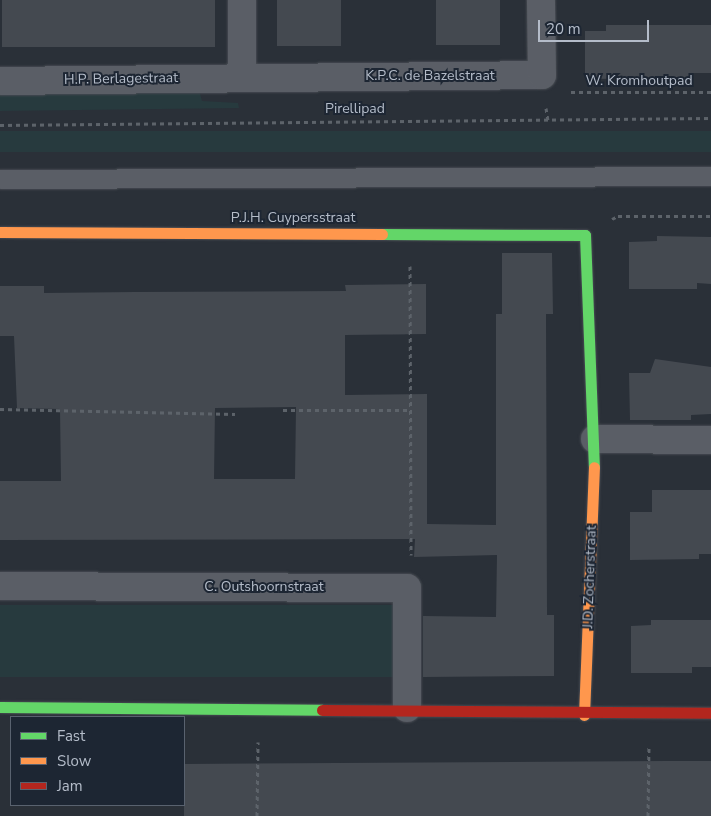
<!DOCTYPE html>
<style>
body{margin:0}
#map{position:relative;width:711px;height:816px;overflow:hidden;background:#2a3038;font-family:"Nunito Sans",sans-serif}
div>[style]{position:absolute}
.green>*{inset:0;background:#273a3e;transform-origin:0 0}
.building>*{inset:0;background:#444950;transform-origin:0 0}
.path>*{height:3px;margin-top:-1.5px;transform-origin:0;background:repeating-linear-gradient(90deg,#5d636a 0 4px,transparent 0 8px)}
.roads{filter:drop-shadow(0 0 1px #484c53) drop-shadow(0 0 1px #484c53)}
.lane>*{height:19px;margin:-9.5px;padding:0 9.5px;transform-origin:9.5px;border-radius:9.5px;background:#5a5e66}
.street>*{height:28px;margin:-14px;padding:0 14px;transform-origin:14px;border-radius:14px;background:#5a5e66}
.fast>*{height:11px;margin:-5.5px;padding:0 5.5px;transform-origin:5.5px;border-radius:5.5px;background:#63d668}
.slow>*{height:11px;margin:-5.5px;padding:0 5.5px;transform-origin:5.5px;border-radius:5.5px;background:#ff974d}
.jam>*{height:11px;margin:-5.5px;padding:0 5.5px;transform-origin:5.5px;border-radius:5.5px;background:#b3261e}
span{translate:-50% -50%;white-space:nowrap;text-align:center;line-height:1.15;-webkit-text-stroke:4px #1d2633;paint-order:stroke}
.street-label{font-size:14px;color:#b4bcc9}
.legend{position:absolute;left:10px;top:716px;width:175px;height:90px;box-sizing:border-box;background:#1d2633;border:1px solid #59626f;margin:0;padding:6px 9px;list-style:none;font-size:15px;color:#b4bcc9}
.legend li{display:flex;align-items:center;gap:10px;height:25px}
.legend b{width:25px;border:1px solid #59626f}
.scale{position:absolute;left:538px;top:20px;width:111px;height:22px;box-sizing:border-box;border:2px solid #b4bcc9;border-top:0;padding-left:6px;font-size:15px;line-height:18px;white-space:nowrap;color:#b4bcc9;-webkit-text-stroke:4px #1d2633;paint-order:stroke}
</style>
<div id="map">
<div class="green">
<i style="clip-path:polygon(0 90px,199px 90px,202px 101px,238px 103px,239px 108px,0 111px)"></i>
<i style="left:711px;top:131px;width:21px;height:711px;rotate:90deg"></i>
<i style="left:393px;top:605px;width:72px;height:393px;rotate:90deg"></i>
</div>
<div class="building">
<i style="left:2px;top:0;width:213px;height:47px"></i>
<i style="left:277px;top:0;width:64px;height:46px"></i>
<i style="left:436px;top:0;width:64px;height:45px"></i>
<i style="clip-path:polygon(606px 25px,711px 25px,711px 73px,689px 73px,689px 78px,585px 79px,585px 31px,606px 31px)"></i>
<i style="clip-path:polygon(657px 236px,711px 237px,711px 284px,697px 283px,697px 289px,629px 289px,629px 242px,657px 241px)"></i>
<i style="clip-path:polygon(evenodd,502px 253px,552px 253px,553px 314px,546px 314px,547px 615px,554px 615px,554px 676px,423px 677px,423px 616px,496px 617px,497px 555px,414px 557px,415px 539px,0 540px,0 481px,61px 481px,60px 409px,17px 408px,14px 336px,0 336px,0 286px,44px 286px,44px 293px,135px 292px,346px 291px,345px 285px,426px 284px,426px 334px,345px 335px,345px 395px,427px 394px,427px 524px,496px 525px,496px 314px,502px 314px,502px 253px,296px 407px,295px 479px,214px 479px,215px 408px,296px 407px)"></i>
<i style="clip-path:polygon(655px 359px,711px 367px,711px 414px,691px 415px,691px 420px,630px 420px,629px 373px,650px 373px)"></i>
<i style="clip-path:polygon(652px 490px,711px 490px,711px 554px,699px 554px,699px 559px,630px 560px,630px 512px,652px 512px)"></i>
<i style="clip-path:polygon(651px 620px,711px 620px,711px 667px,692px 667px,692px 673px,631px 673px,631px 626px,651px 625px)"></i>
<i style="clip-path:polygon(664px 761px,711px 761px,711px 816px,184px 816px,184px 764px)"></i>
</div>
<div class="path">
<i style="left:571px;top:92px;width:140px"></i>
<i style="left:546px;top:108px;width:12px;rotate:81deg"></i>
<i style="left:0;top:125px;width:711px;rotate:-0.56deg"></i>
<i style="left:612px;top:219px;width:7px;rotate:-27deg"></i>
<i style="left:618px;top:216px;width:93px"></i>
<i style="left:410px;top:266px;width:289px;rotate:89.8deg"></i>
<i style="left:0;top:409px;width:235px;rotate:1.2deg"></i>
<i style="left:283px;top:410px;width:128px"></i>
<i style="left:257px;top:816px;width:74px;rotate:-89.2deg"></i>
<i style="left:648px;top:816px;width:69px;rotate:-89.2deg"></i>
</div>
<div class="roads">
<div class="lane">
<i style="left:0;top:179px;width:711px;rotate:-0.24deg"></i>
</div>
<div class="street">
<i style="left:242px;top:0;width:77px;rotate:90deg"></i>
<i style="left:0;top:81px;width:542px;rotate:-0.63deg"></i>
<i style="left:542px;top:75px;width:75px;rotate:-90.8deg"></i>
<i style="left:595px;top:439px;width:116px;rotate:0.5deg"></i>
<i style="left:0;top:586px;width:407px;rotate:0.3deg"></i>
<i style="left:407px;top:588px;width:120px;rotate:90deg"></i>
</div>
<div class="fast">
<i style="left:382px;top:234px;width:203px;rotate:0.3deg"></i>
<i style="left:585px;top:235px;width:232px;rotate:87.8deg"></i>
<i style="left:0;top:707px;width:322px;rotate:0.5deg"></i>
</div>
<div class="slow">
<i style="left:0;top:232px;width:382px;rotate:0.3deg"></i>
<i style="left:584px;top:715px;width:248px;rotate:-87.7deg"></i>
</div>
<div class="jam">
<i style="left:322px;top:710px;width:389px;rotate:0.4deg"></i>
</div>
</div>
<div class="street-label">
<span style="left:430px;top:76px">K.P.C. de Bazelstraat</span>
<span style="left:121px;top:79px;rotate:-1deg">H.P. Berlagestraat</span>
<span style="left:639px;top:81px">W. Kromhoutpad</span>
<span style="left:355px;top:109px">Pirellipad</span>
<span style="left:293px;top:218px">P.J.H. Cuypersstraat</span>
<span style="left:590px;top:577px;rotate:-88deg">J.D. Zocherstraat</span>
<span style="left:264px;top:587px">C. Outshoornstraat</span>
</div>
<ul class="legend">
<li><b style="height:6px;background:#63d668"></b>Fast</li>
<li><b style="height:6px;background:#ff974d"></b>Slow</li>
<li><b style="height:6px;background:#b3261e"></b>Jam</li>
</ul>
<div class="scale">20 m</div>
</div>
